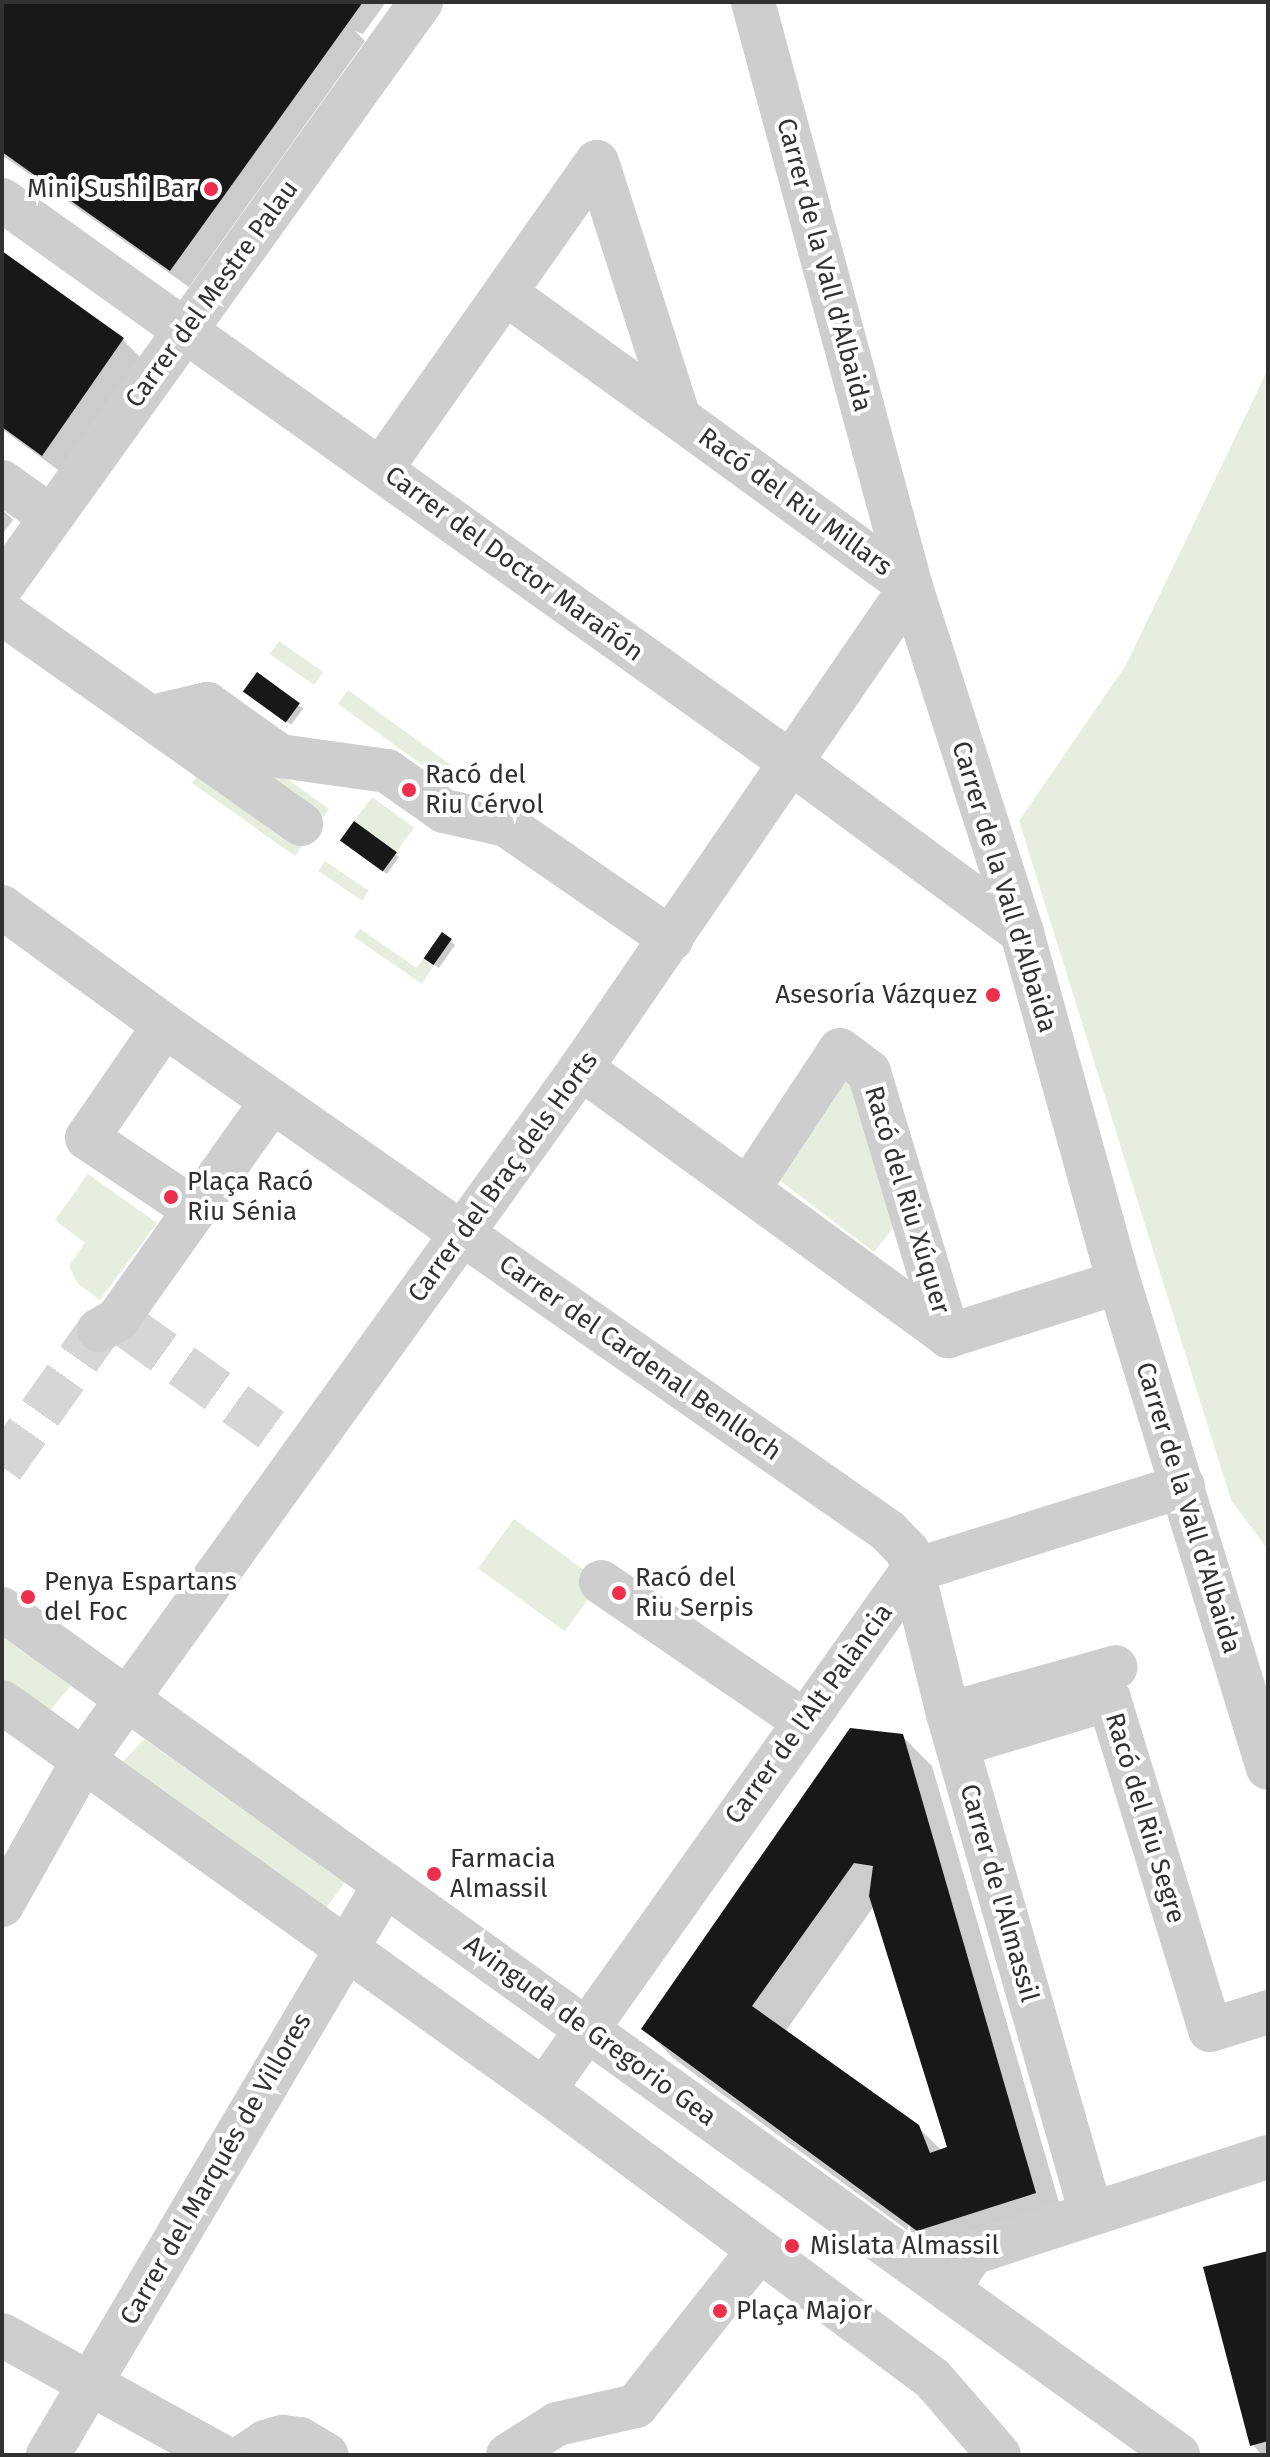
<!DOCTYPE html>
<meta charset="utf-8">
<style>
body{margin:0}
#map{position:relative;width:1270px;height:2457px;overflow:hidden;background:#fff;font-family:"Fira Sans",sans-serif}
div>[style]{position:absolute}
.green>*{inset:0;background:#e8eedf;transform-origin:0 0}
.shadow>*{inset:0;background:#0003;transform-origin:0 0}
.building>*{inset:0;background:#181818;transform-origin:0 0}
.minor-tunnel>*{height:44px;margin-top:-22px;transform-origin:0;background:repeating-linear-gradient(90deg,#d6d6d6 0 44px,transparent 0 66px)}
.minor>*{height:44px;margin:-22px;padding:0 22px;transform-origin:22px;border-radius:22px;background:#cecece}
.dots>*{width:22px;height:22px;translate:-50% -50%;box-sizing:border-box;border:4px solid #fff;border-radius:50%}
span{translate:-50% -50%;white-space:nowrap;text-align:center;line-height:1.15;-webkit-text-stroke:8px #fff;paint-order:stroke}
.poi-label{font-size:26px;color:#313131}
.right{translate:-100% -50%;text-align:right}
.left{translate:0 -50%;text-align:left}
.street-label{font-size:26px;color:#313131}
.frame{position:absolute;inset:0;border:4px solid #313131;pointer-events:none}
</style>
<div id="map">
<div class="green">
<i style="clip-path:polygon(1268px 369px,1268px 1550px,1231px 1500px,1019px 821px,1126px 665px)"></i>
<i style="left:279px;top:641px;width:54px;height:16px;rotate:35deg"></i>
<i style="left:348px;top:690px;width:135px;height:17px;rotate:36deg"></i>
<i style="clip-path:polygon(211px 724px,329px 809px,295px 856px,192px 783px,199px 773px,205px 733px)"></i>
<i style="left:372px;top:797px;width:52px;height:30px;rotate:36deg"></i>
<i style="left:325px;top:861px;width:53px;height:12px;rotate:34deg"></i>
<i style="clip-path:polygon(360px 929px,417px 968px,424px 958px,434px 965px,422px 984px,354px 937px)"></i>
<i style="clip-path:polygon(847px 1062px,904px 1214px,874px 1252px,775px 1177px)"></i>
<i style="clip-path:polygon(88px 1174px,157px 1223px,100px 1300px,78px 1284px,69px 1266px,85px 1243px,55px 1220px)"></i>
<i style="left:514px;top:1519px;width:107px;height:61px;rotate:36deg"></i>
<i style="clip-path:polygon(2px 1636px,71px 1686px,43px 1718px,2px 1689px)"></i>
<i style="clip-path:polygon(144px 1739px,345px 1882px,319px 1918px,120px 1765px)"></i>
</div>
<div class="shadow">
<i style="clip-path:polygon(2px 2px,386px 2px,363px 34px,355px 31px,365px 41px,189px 287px,2px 155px)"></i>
<i style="clip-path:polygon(2px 253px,123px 340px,140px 357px,61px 472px,2px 429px)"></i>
<i style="clip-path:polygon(2px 509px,13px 520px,2px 535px)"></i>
<i style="left:257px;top:675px;width:57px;height:20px;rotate:36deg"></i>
<i style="clip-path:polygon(347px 844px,395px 854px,399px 857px,387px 874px)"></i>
<i style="clip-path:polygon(443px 935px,455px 945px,439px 968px,430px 962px)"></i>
<i style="clip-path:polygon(evenodd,902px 1736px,932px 1766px,1065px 2223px,948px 2260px,673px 2058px,644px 2028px,902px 1736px,874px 1906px,950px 2148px,942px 2151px,917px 2126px,785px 2032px,874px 1906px)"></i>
<i style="clip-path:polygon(1268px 2253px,1268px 2455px,1262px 2455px,1252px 2444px)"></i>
</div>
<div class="building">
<i style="clip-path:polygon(2px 2px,363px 2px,170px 271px,2px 152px)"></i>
<i style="clip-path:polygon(2px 251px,124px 338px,42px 456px,2px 427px)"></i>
<i style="left:257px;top:672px;width:53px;height:24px;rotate:36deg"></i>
<i style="left:354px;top:821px;width:53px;height:24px;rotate:36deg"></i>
<i style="left:442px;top:932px;width:12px;height:32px;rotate:35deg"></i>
<i style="clip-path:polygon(evenodd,850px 1728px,903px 1734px,1036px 2193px,917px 2231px,641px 2029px,850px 1728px,854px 1863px,873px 1866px,869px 1896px,947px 2147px,930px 2153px,919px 2125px,752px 2006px,854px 1863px)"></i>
<i style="clip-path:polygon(1268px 2251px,1268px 2441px,1250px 2446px,1203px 2267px)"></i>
</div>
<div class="minor-tunnel">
<i style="left:128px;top:1327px;width:216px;rotate:35.6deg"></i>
<i style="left:2px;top:1467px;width:168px;rotate:-54.7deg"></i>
</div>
<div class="minor">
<i style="left:753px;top:2px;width:606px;rotate:74.89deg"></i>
<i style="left:911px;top:587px;width:363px;rotate:72.2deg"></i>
<i style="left:1022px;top:933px;width:362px;rotate:74.5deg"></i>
<i style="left:1119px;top:1282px;width:508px;rotate:72.96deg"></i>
<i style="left:2px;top:200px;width:971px;rotate:35.49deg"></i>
<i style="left:793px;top:764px;width:285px;rotate:36.4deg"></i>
<i style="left:381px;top:469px;width:375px;rotate:-54.9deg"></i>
<i style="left:597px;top:162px;width:269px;rotate:72.2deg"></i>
<i style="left:679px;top:418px;width:214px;rotate:-144.3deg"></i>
<i style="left:2px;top:482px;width:60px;rotate:35.5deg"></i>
<i style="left:2px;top:586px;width:719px;rotate:-54.34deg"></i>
<i style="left:2px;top:613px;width:366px;rotate:35.2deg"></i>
<i style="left:152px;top:717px;width:57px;rotate:-13.3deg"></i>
<i style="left:207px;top:704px;width:90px;rotate:35.5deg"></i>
<i style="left:280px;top:756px;width:108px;rotate:8deg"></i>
<i style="left:387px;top:771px;width:70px;rotate:35.1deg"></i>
<i style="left:444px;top:811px;width:64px;rotate:12.7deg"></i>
<i style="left:506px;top:825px;width:201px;rotate:34.6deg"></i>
<i style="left:2px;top:907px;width:202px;rotate:36.1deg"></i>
<i style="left:165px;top:1026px;width:882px;rotate:34.93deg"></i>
<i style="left:888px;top:1531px;width:29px;rotate:46deg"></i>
<i style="left:908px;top:1552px;width:167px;rotate:76.1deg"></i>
<i style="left:948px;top:1714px;width:519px;rotate:74.01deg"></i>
<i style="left:153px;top:1042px;width:116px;rotate:124.5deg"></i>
<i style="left:87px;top:1138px;width:130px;rotate:33.7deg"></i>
<i style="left:581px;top:1068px;width:454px;rotate:36.1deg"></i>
<i style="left:749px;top:1188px;width:165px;rotate:-56.6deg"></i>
<i style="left:840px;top:1050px;width:36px;rotate:37deg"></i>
<i style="left:869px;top:1072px;width:276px;rotate:73.3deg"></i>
<i style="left:99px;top:1330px;width:21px;rotate:-29deg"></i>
<i style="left:117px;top:1320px;width:247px;rotate:-54.7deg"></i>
<i style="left:948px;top:1336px;width:179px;rotate:-17.5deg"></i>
<i style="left:601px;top:1582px;width:246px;rotate:34.4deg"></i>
<i style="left:2px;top:1609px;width:1449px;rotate:35.73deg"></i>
<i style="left:2px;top:1702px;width:667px;rotate:35.6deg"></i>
<i style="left:544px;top:2090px;width:483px;rotate:36.6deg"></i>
<i style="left:932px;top:2378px;width:102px;rotate:49deg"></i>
<i style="left:948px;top:1714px;width:174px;rotate:-15.6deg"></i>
<i style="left:957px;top:1745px;width:159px;rotate:-16.8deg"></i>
<i style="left:1109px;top:1699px;width:346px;rotate:73deg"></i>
<i style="left:1210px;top:2030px;width:61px;rotate:-17.2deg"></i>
<i style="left:2px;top:1905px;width:167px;rotate:-60.7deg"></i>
<i style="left:84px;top:1759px;width:851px;rotate:-54.27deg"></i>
<i style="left:581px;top:1068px;width:583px;rotate:-55.55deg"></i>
<i style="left:911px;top:587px;width:287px;rotate:-143.9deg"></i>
<i style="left:544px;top:2090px;width:636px;rotate:-54.66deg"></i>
<i style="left:912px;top:1571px;width:284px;rotate:-17.4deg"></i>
<i style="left:949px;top:2288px;width:42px;rotate:-56.7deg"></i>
<i style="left:972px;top:2253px;width:311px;rotate:-18deg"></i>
<i style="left:2px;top:2335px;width:248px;rotate:28.9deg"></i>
<i style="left:48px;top:2455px;width:663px;rotate:-59.45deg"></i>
<i style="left:246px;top:2455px;width:23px;rotate:-34deg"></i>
<i style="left:265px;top:2442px;width:19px;rotate:-16deg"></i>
<i style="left:283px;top:2437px;width:17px;rotate:7deg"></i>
<i style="left:300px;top:2439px;width:31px;rotate:31deg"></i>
<i style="left:508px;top:2455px;width:58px;rotate:-32.3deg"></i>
<i style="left:557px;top:2424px;width:81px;rotate:-12.8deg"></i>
<i style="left:636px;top:2406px;width:182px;rotate:-51.7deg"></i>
</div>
<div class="dots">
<i style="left:211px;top:189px;background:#ec2f4d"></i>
<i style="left:409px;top:790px;background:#ec2f4d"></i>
<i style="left:993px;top:995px;background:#ec2f4d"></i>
<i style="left:171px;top:1197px;background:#ec2f4d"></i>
<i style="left:619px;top:1593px;background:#ec2f4d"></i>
<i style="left:28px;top:1597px;background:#ec2f4d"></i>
<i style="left:434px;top:1874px;background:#ec2f4d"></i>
<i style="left:792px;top:2246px;background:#ec2f4d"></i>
<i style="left:720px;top:2311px;background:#ec2f4d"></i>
</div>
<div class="poi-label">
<span class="right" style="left:195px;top:189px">Mini Sushi Bar</span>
<span class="left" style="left:425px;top:790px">Racó del<br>Riu Cérvol</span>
<span class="right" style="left:977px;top:995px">Asesoría Vázquez</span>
<span class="left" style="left:187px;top:1197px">Plaça Racó<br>Riu Sénia</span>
<span class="left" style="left:635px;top:1593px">Racó del<br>Riu Serpis</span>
<span class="left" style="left:44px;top:1597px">Penya Espartans<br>del Foc</span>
<span class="left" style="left:450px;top:1874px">Farmacia<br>Almassil</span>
<span class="left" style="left:810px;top:2246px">Mislata Almassil</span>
<span class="left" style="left:736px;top:2311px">Plaça Major</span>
</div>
<div class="street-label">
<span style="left:824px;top:265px;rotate:75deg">Carrer de la Vall d'Albaida</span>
<span style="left:212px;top:294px;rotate:-54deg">Carrer del Mestre Palau</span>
<span style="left:795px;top:502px;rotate:36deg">Racó del Riu Millars</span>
<span style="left:514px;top:564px;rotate:36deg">Carrer del Doctor Marañón</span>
<span style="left:1004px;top:887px;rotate:73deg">Carrer de la Vall d'Albaida</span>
<span style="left:503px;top:1177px;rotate:-54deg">Carrer del Braç dels Horts</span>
<span style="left:907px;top:1200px;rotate:73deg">Racó del Riu Xúquer</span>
<span style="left:640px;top:1358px;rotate:35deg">Carrer del Cardenal Benlloch</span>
<span style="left:1188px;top:1508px;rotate:73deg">Carrer de la Vall d'Albaida</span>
<span style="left:809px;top:1714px;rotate:-54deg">Carrer de l'Alt Palància</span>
<span style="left:1145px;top:1818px;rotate:73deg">Racó del Riu Segre</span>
<span style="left:999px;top:1893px;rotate:74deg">Carrer de l'Almassil</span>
<span style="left:590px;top:2031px;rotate:36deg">Avinguda de Gregorio Gea</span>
<span style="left:216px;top:2169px;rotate:-60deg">Carrer del Marqués de Villores</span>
</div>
<div class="frame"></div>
</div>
